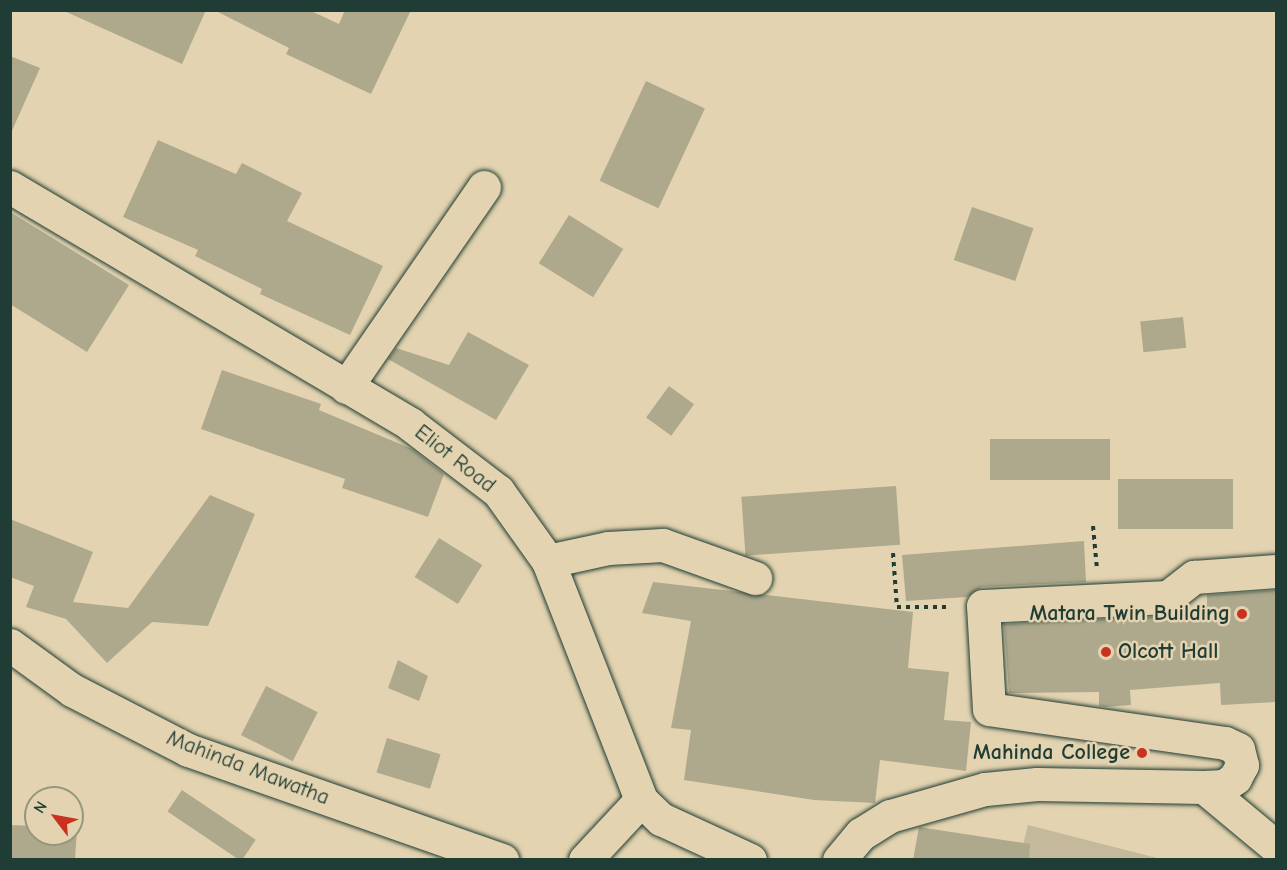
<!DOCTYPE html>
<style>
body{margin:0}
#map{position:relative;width:1287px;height:870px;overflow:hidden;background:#e4d3b0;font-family:"Comic Neue",sans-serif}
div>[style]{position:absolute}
.green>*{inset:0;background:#c4ba9b}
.building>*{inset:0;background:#aea98d;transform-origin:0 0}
.path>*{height:4px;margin-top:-2px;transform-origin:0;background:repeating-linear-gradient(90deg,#1f3d34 0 4.5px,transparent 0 9px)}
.roads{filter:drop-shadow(0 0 2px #1f3d34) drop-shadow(0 0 2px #1f3d34)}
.minor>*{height:33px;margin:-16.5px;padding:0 16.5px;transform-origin:16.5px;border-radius:16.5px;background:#e4d3b0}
.dots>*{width:16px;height:16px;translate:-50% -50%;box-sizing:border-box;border:3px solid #e4d3b0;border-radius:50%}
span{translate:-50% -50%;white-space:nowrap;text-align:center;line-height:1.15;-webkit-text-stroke:5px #e4d3b0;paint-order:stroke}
.street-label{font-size:22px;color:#1f3d34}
.poi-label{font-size:22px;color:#1f3d34;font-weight:700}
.right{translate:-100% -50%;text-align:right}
.left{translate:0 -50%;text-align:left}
.frame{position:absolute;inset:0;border:12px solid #1f3d34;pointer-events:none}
.north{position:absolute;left:24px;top:786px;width:60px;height:60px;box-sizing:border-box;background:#e4d3b0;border:2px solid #95977e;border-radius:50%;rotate:302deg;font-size:16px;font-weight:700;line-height:24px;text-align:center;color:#1f3d34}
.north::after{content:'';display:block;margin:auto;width:21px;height:27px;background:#c8321e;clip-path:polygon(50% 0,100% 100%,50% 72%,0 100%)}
</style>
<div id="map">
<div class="green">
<i style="clip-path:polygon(1028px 825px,1157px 858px,1019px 860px)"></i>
</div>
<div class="building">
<i style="clip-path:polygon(62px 10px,206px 10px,182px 64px)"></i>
<i style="clip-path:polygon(214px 10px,309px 10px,339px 24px,345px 10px,411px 10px,371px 94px,286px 54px,289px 48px)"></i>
<i style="clip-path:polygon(10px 56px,40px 68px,10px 135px)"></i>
<i style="left:646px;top:81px;width:65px;height:110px;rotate:25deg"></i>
<i style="clip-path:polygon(158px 140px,236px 174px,242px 163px,302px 193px,287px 221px,383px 266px,350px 335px,260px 294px,262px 289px,195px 256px,198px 250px,123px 217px)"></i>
<i style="left:972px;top:207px;width:65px;height:56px;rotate:19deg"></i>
<i style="clip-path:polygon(10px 212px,129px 285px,87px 352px,10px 304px)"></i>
<i style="left:569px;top:215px;width:64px;height:57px;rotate:32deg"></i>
<i style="left:1183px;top:317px;width:31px;height:43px;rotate:84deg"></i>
<i style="clip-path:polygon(468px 332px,529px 365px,496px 420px,388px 359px,396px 348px,449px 365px)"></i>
<i style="clip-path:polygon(222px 370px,321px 404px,319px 410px,412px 449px,444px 474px,428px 517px,342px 488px,345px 479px,201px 429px)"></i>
<i style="left:669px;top:386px;width:31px;height:39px;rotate:36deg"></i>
<i style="left:1110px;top:439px;width:41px;height:120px;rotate:90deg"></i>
<i style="left:1233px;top:479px;width:50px;height:115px;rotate:90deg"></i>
<i style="left:896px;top:486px;width:59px;height:155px;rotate:86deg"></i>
<i style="clip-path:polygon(210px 495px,255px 514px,208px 626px,152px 622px,107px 663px,66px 619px,26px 607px,34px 586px,10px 577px,10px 519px,93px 552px,73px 602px,128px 608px)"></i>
<i style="left:439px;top:538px;width:51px;height:46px;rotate:32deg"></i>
<i style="clip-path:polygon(1084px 541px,1086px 582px,982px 587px,967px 597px,906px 601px,902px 555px)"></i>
<i style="clip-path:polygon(653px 582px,913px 612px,908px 668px,949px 672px,944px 720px,971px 722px,966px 771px,880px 760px,875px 803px,814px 800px,684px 780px,691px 730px,671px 728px,691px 621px,642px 613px)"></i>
<i style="clip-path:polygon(1276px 590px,1276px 702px,1221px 705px,1220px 683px,1130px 690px,1131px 705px,1105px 707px,1099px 706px,1099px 692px,1009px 693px,1004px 624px,1169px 616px,1207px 606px,1207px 595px)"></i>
<i style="clip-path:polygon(398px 660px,428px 676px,419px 701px,388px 688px)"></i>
<i style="left:266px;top:686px;width:58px;height:55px;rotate:27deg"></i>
<i style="left:387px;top:738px;width:56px;height:36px;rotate:17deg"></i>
<i style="left:182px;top:790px;width:89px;height:26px;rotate:34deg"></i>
<i style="clip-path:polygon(10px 825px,36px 826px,36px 834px,72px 834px,77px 828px,75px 860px,10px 860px)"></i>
<i style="clip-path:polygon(919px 827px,1030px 844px,1029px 860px,913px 860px)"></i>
</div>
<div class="path">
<i style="left:1093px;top:526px;width:43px;rotate:84.7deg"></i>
<i style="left:893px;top:553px;width:54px;rotate:85.8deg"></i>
<i style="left:897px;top:607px;width:53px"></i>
</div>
<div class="roads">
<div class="minor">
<i style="left:10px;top:187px;width:465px;rotate:30.6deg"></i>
<i style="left:410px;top:424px;width:111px;rotate:37.3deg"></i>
<i style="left:498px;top:491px;width:86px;rotate:54.5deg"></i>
<i style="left:548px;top:561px;width:256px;rotate:68.7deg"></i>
<i style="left:641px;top:800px;width:28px;rotate:44deg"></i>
<i style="left:661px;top:819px;width:98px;rotate:24.7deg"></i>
<i style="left:346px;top:387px;width:243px;rotate:-55.4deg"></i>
<i style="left:548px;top:561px;width:61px;rotate:-12.2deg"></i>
<i style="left:608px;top:548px;width:55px;rotate:-3.1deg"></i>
<i style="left:663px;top:545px;width:98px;rotate:19.7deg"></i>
<i style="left:10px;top:645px;width:77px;rotate:36deg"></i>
<i style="left:72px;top:690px;width:131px;rotate:27.3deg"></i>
<i style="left:188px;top:750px;width:333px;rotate:19.3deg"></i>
<i style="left:1204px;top:787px;width:20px;rotate:-3deg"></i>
<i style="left:1224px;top:786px;width:14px;rotate:-36deg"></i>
<i style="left:1235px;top:778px;width:15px;rotate:-62deg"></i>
<i style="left:1242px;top:765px;width:16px;rotate:-104deg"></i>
<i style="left:1238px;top:749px;width:14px;rotate:-155deg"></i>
<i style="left:1225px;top:743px;width:238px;rotate:-171.8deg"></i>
<i style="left:989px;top:709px;width:103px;rotate:-93.3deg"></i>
<i style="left:983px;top:606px;width:185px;rotate:-2.8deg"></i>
<i style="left:1168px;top:597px;width:33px;rotate:-38deg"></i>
<i style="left:1194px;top:577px;width:82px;rotate:-4.2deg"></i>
<i style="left:585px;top:860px;width:82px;rotate:-47deg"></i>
<i style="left:839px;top:860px;width:34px;rotate:-50deg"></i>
<i style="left:861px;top:834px;width:34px;rotate:-32deg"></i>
<i style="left:890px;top:816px;width:99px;rotate:-15.9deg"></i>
<i style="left:985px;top:789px;width:52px;rotate:-5.5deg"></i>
<i style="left:1037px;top:784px;width:167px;rotate:1deg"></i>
<i style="left:1204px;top:787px;width:94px;rotate:39.8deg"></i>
</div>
</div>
<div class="dots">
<i style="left:1242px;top:614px;background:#c8321e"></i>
<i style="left:1106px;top:652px;background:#c8321e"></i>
<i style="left:1142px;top:753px;background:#c8321e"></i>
</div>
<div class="street-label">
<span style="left:455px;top:459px;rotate:38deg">Eliot Road</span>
<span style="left:248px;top:768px;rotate:21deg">Mahinda Mawatha</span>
</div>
<div class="poi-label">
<span class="right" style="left:1230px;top:614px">Matara Twin Building</span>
<span class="left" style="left:1118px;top:652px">Olcott Hall</span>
<span class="right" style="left:1130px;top:753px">Mahinda College</span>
</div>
<div class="frame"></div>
<div class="north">N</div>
</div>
